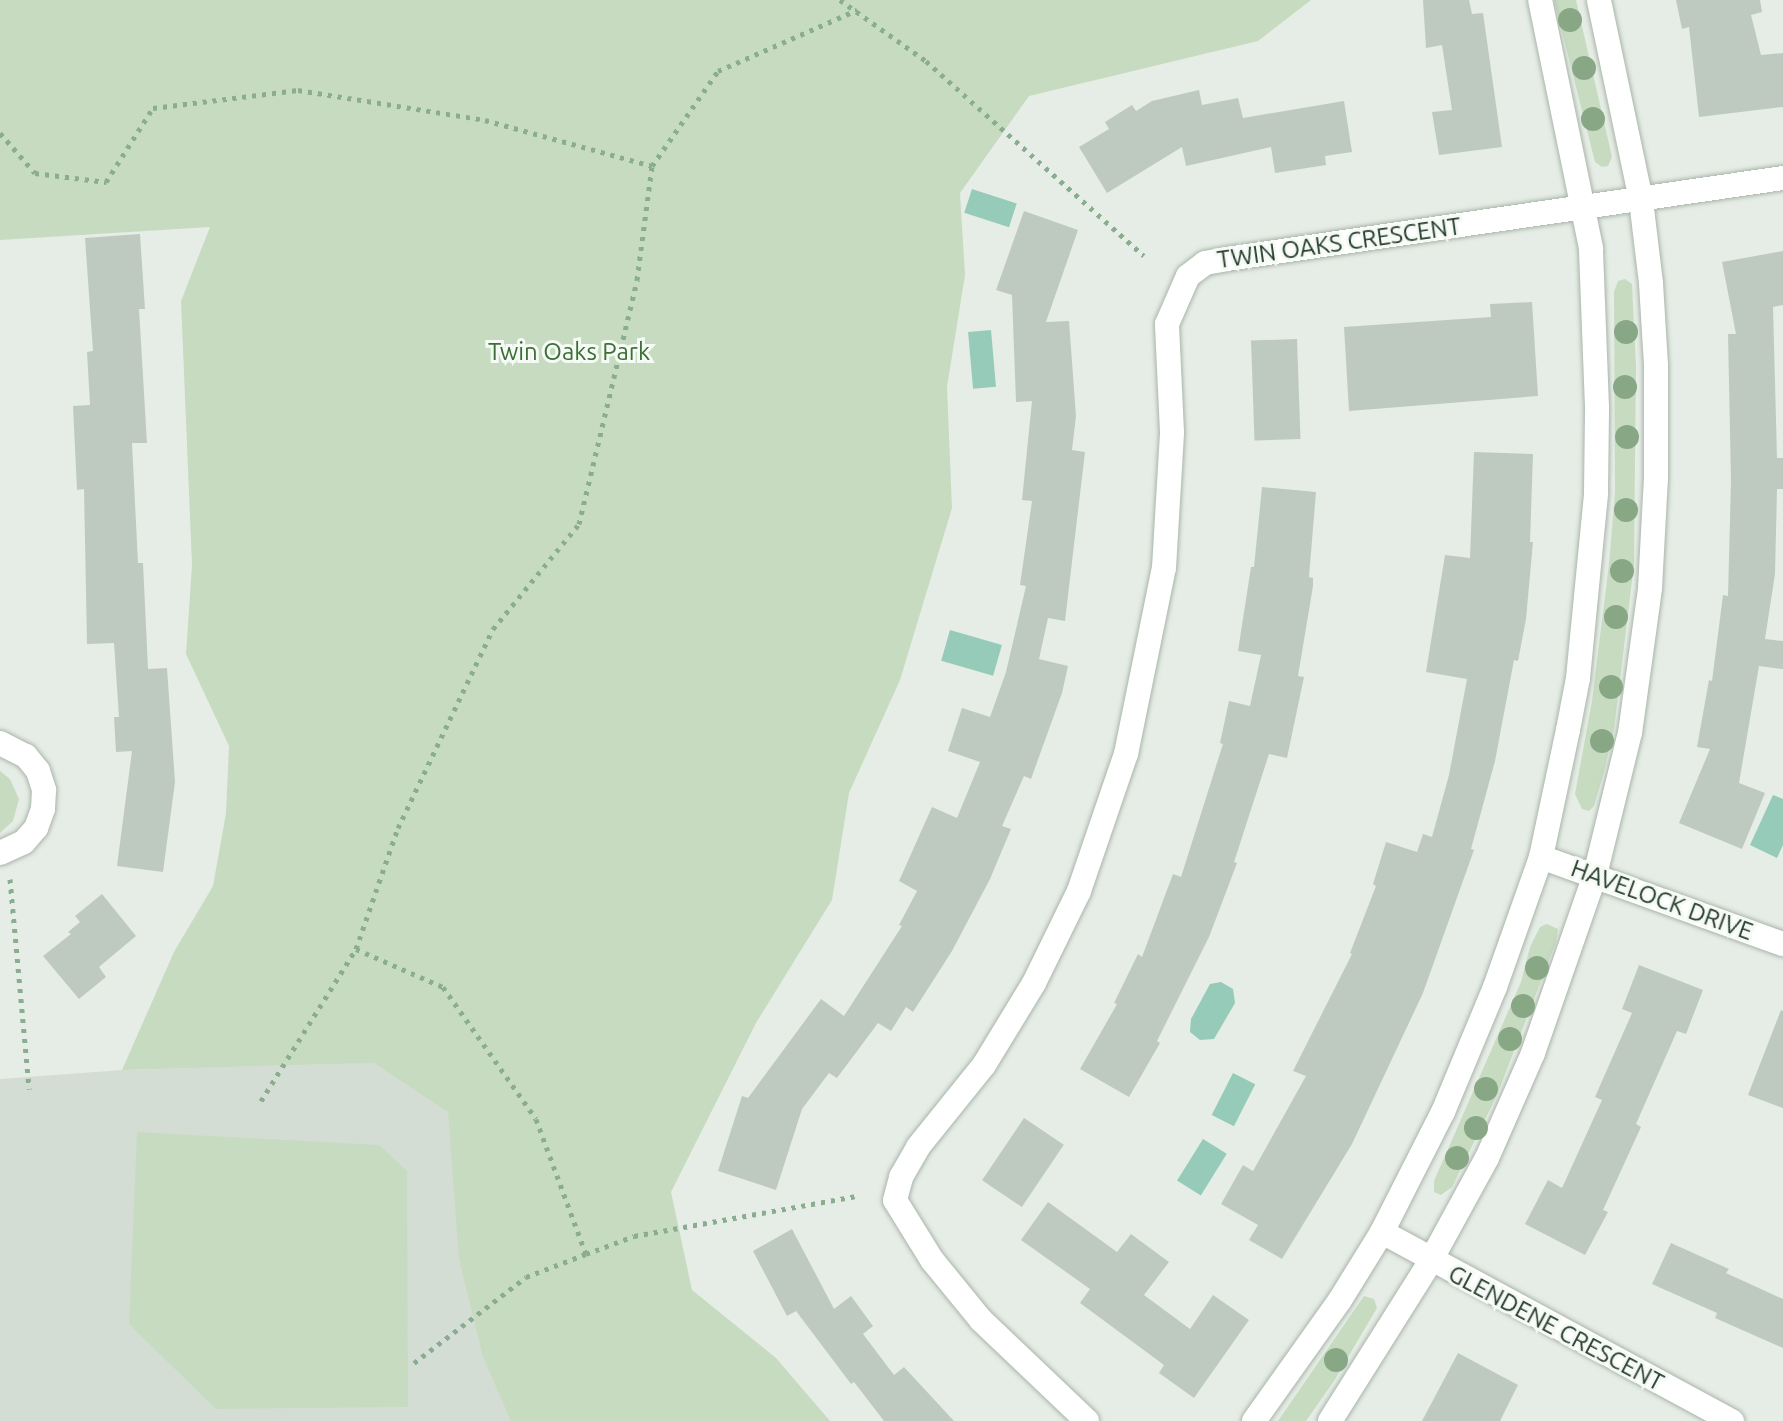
<!DOCTYPE html>
<style>
body{margin:0}
#map{position:relative;width:1783px;height:1421px;overflow:hidden;background:#e6ede6;font-family:Ubuntu,sans-serif}
div>[style]{position:absolute}
.built>*{inset:0;background:#d4ddd4}
.green>*{inset:0;background:#c7dbc1}
.water>*{inset:0;background:#95cbb8;transform-origin:0 0}
.building>*{inset:0;background:#becac0;transform-origin:0 0}
.path>*{height:5px;margin-top:-2.5px;transform-origin:0;background:repeating-linear-gradient(90deg,#8aad90 0 4px,transparent 0 10px)}
.roads{filter:drop-shadow(0 0 2px #a9b5aa) drop-shadow(0 0 2px #a9b5aa)}
.street>*{height:24px;margin:-12px;padding:0 12px;transform-origin:12px;border-radius:12px;background:#fff}
.secondary>*{height:24px;margin:-12px;padding:0 12px;transform-origin:12px;border-radius:12px;background:#fff}
.trees>*{width:24px;height:24px;margin:-12px;border-radius:50%;background:#88a885}
span{translate:-50% -50%;white-space:nowrap;text-align:center;line-height:1.15;-webkit-text-stroke:6px #f6faf6;paint-order:stroke}
.street-label{font-size:24px;color:#273d2c}
.park-label{font-size:24px;color:#3c6f35}
</style>
<div id="map">
<div class="built">
<i style="clip-path:polygon(396px 1062px,443px 1088px,515px 1421px,0 1421px,0 1079px,122px 1070px)"></i>
</div>
<div class="green">
<i style="clip-path:polygon(0 0,1311px 0,1258px 41px,1029px 96px,960px 193px,965px 275px,947px 387px,952px 508px,900px 680px,849px 793px,832px 900px,756px 1023px,671px 1192px,692px 1290px,776px 1358px,830px 1421px,511px 1421px,483px 1357px,459px 1259px,448px 1112px,374px 1063px,122px 1070px,174px 952px,213px 886px,226px 813px,229px 746px,186px 654px,192px 565px,181px 301px,210px 227px,0 240px)"></i>
<i style="clip-path:polygon(1554px 0,1576px 0,1612px 157px,1608px 166px,1602px 167px,1595px 162px)"></i>
<i style="clip-path:polygon(1625px 279px,1632px 284px,1636px 366px,1634px 564px,1614px 729px,1604px 772px,1594px 806px,1589px 811px,1582px 809px,1575px 794px,1592px 701px,1609px 564px,1615px 492px,1614px 292px,1618px 281px)"></i>
<i style="clip-path:polygon(0 771px,10px 779px,19px 799px,13px 821px,0 833px)"></i>
<i style="clip-path:polygon(1547px 924px,1558px 929px,1556px 942px,1497px 1095px,1452px 1187px,1441px 1195px,1434px 1192px,1434px 1181px,1521px 982px,1530px 947px,1540px 927px)"></i>
<i style="clip-path:polygon(137px 1132px,379px 1145px,407px 1171px,408px 1407px,216px 1409px,129px 1324px)"></i>
<i style="clip-path:polygon(1364px 1296px,1374px 1299px,1377px 1308px,1334px 1381px,1306px 1421px,1278px 1421px)"></i>
</div>
<div class="water">
<i style="left:972px;top:189px;width:47px;height:25px;rotate:18deg"></i>
<i style="left:991px;top:330px;width:57px;height:23px;rotate:85deg"></i>
<i style="left:950px;top:630px;width:54px;height:32px;rotate:16deg"></i>
<i style="clip-path:polygon(1773px 795px,1783px 799px,1783px 845px,1777px 858px,1750px 845px)"></i>
<i style="clip-path:polygon(1221px 982px,1233px 989px,1235px 1003px,1214px 1039px,1200px 1040px,1190px 1032px,1191px 1019px,1210px 984px)"></i>
<i style="left:1233px;top:1073px;width:25px;height:47px;rotate:27deg"></i>
<i style="left:1203px;top:1139px;width:28px;height:49px;rotate:32deg"></i>
</div>
<div class="building">
<i style="clip-path:polygon(1423px 0,1469px 0,1472px 14px,1483px 13px,1502px 147px,1439px 155px,1432px 112px,1452px 110px,1442px 45px,1426px 48px)"></i>
<i style="clip-path:polygon(1676px 0,1760px 0,1762px 12px,1751px 15px,1761px 55px,1783px 53px,1783px 107px,1699px 117px,1689px 27px,1682px 29px)"></i>
<i style="clip-path:polygon(1199px 90px,1202px 105px,1238px 98px,1243px 118px,1344px 101px,1352px 152px,1325px 156px,1326px 165px,1275px 173px,1271px 147px,1186px 166px,1182px 147px,1107px 193px,1079px 147px,1109px 129px,1105px 122px,1132px 105px,1136px 111px,1152px 101px)"></i>
<i style="clip-path:polygon(1024px 211px,1078px 230px,1046px 322px,1069px 321px,1076px 416px,1072px 450px,1085px 452px,1065px 621px,1048px 618px,1039px 659px,1068px 666px,1062px 693px,1031px 779px,1024px 776px,1002px 826px,1011px 829px,990px 879px,952px 951px,913px 1012px,906px 1007px,891px 1031px,878px 1023px,837px 1078px,829px 1073px,802px 1109px,776px 1190px,718px 1171px,742px 1096px,748px 1098px,821px 999px,844px 1016px,902px 926px,899px 925px,917px 891px,899px 881px,932px 807px,957px 818px,980px 762px,948px 751px,962px 708px,990px 717px,1006px 672px,1026px 586px,1020px 585px,1032px 501px,1022px 500px,1032px 401px,1016px 402px,1012px 295px,996px 290px)"></i>
<i style="clip-path:polygon(140px 234px,145px 309px,139px 309px,147px 443px,132px 443px,138px 563px,143px 563px,148px 669px,167px 668px,175px 782px,163px 872px,117px 866px,132px 751px,116px 752px,114px 717px,119px 717px,114px 643px,87px 644px,84px 489px,77px 490px,73px 406px,90px 405px,87px 352px,93px 351px,85px 238px)"></i>
<i style="clip-path:polygon(1783px 251px,1783px 305px,1773px 307px,1777px 458px,1783px 458px,1783px 489px,1777px 489px,1775px 574px,1765px 639px,1783px 641px,1783px 669px,1759px 666px,1739px 783px,1765px 793px,1742px 849px,1679px 823px,1710px 749px,1697px 747px,1709px 680px,1712px 681px,1723px 595px,1728px 596px,1731px 481px,1728px 334px,1736px 334px,1722px 262px)"></i>
<i style="clip-path:polygon(1532px 302px,1538px 396px,1349px 411px,1344px 327px,1491px 317px,1490px 304px)"></i>
<i style="left:1297px;top:339px;width:100px;height:46px;rotate:88deg"></i>
<i style="clip-path:polygon(1474px 452px,1533px 454px,1530px 542px,1533px 542px,1526px 619px,1518px 661px,1514px 660px,1495px 761px,1471px 849px,1474px 850px,1423px 993px,1352px 1144px,1282px 1259px,1249px 1240px,1258px 1225px,1221px 1204px,1243px 1165px,1253px 1171px,1306px 1076px,1293px 1071px,1352px 954px,1350px 953px,1376px 886px,1373px 884px,1386px 842px,1417px 852px,1423px 834px,1432px 837px,1449px 775px,1467px 679px,1426px 672px,1445px 555px,1470px 558px)"></i>
<i style="clip-path:polygon(1262px 487px,1316px 492px,1309px 577px,1313px 578px,1313px 586px,1298px 676px,1304px 677px,1287px 758px,1269px 754px,1234px 862px,1237px 863px,1209px 937px,1157px 1041px,1160px 1043px,1129px 1097px,1080px 1069px,1117px 1004px,1114px 1003px,1138px 954px,1142px 957px,1173px 874px,1181px 877px,1223px 744px,1220px 743px,1229px 701px,1250px 706px,1261px 655px,1238px 651px,1251px 567px,1254px 567px)"></i>
<i style="clip-path:polygon(102px 894px,136px 936px,99px 967px,106px 977px,79px 999px,43px 956px,71px 934px,68px 932px,80px 922px,75px 916px)"></i>
<i style="clip-path:polygon(1639px 965px,1703px 990px,1686px 1034px,1677px 1031px,1636px 1124px,1641px 1127px,1603px 1210px,1608px 1212px,1585px 1255px,1525px 1224px,1548px 1180px,1562px 1188px,1602px 1100px,1595px 1097px,1632px 1013px,1622px 1009px)"></i>
<i style="clip-path:polygon(1781px 1010px,1783px 1011px,1783px 1108px,1748px 1095px)"></i>
<i style="left:1024px;top:1118px;width:48px;height:75px;rotate:34deg"></i>
<i style="clip-path:polygon(1048px 1202px,1117px 1252px,1131px 1234px,1169px 1262px,1144px 1295px,1190px 1329px,1213px 1295px,1249px 1320px,1194px 1398px,1159px 1373px,1164px 1365px,1080px 1303px,1090px 1289px,1021px 1240px)"></i>
<i style="clip-path:polygon(792px 1229px,834px 1309px,851px 1296px,873px 1326px,863px 1334px,894px 1375px,904px 1367px,954px 1421px,884px 1421px,854px 1382px,851px 1384px,796px 1311px,787px 1316px,753px 1251px)"></i>
<i style="clip-path:polygon(1671px 1243px,1729px 1269px,1726px 1273px,1783px 1299px,1783px 1348px,1715px 1318px,1717px 1313px,1652px 1284px)"></i>
<i style="clip-path:polygon(1458px 1353px,1518px 1385px,1500px 1421px,1422px 1421px)"></i>
</div>
<div class="path">
<i style="left:840px;top:0;width:105px;rotate:35.3deg"></i>
<i style="left:926px;top:61px;width:292px;rotate:41.8deg"></i>
<i style="left:0;top:133px;width:53px;rotate:48.8deg"></i>
<i style="left:35px;top:173px;width:72px;rotate:7.2deg"></i>
<i style="left:106px;top:182px;width:88px;rotate:-57.6deg"></i>
<i style="left:153px;top:108px;width:146px;rotate:-7.1deg"></i>
<i style="left:298px;top:90px;width:189px;rotate:9.1deg"></i>
<i style="left:485px;top:120px;width:173px;rotate:15.4deg"></i>
<i style="left:10px;top:879px;width:211px;rotate:84.8deg"></i>
<i style="left:356px;top:949px;width:95px;rotate:23.6deg"></i>
<i style="left:443px;top:987px;width:161px;rotate:54.8deg"></i>
<i style="left:536px;top:1119px;width:144px;rotate:69.7deg"></i>
<i style="left:261px;top:1101px;width:179px;rotate:-58deg"></i>
<i style="left:356px;top:949px;width:128px;rotate:-70.9deg"></i>
<i style="left:398px;top:828px;width:221px;rotate:-64.5deg"></i>
<i style="left:493px;top:629px;width:136px;rotate:-50.7deg"></i>
<i style="left:579px;top:524px;width:251px;rotate:-76.6deg"></i>
<i style="left:637px;top:280px;width:115px;rotate:-82.5deg"></i>
<i style="left:652px;top:166px;width:116px;rotate:-55.2deg"></i>
<i style="left:718px;top:71px;width:152px;rotate:-23.7deg"></i>
<i style="left:414px;top:1363px;width:141px;rotate:-37.5deg"></i>
<i style="left:526px;top:1277px;width:64px;rotate:-21deg"></i>
<i style="left:586px;top:1254px;width:51px;rotate:-20.6deg"></i>
<i style="left:634px;top:1236px;width:226px;rotate:-10.2deg"></i>
</div>
<div class="roads">
<div class="street">
<i style="left:0;top:743px;width:29px;rotate:27deg"></i>
<i style="left:26px;top:756px;width:19px;rotate:51deg"></i>
<i style="left:38px;top:771px;width:20px;rotate:72deg"></i>
<i style="left:44px;top:790px;width:19px;rotate:93deg"></i>
<i style="left:43px;top:809px;width:20px;rotate:110deg"></i>
<i style="left:36px;top:828px;width:18px;rotate:131deg"></i>
<i style="left:24px;top:842px;width:26px;rotate:155deg"></i>
<i style="left:1541px;top:857px;width:257px;rotate:19.8deg"></i>
<i style="left:1382px;top:1232px;width:398px;rotate:28.4deg"></i>
<i style="left:1087px;top:1421px;width:146px;rotate:-136.4deg"></i>
<i style="left:981px;top:1320px;width:77px;rotate:-129.2deg"></i>
<i style="left:932px;top:1260px;width:70px;rotate:-121.7deg"></i>
<i style="left:895px;top:1200px;width:24px;rotate:-75deg"></i>
<i style="left:901px;top:1177px;width:34px;rotate:-60deg"></i>
<i style="left:918px;top:1147px;width:105px;rotate:-51.2deg"></i>
<i style="left:984px;top:1065px;width:96px;rotate:-58.6deg"></i>
<i style="left:1034px;top:983px;width:102px;rotate:-63.9deg"></i>
<i style="left:1079px;top:891px;width:145px;rotate:-71.1deg"></i>
<i style="left:1126px;top:754px;width:190px;rotate:-78.5deg"></i>
<i style="left:1164px;top:568px;width:136px;rotate:-86.6deg"></i>
<i style="left:1172px;top:432px;width:108px;rotate:-92.7deg"></i>
<i style="left:1167px;top:324px;width:52px;rotate:-66.4deg"></i>
<i style="left:1188px;top:276px;width:21px;rotate:-37deg"></i>
<i style="left:1205px;top:263px;width:22px;rotate:-10deg"></i>
<i style="left:1227px;top:259px;width:562px;rotate:-8.29deg"></i>
</div>
<div class="secondary">
<i style="left:1254px;top:1421px;width:148px;rotate:-54.6deg"></i>
<i style="left:1340px;top:1300px;width:80px;rotate:-58.3deg"></i>
<i style="left:1382px;top:1232px;width:135px;rotate:-63.1deg"></i>
<i style="left:1443px;top:1112px;width:135px;rotate:-67.4deg"></i>
<i style="left:1495px;top:987px;width:138px;rotate:-70.5deg"></i>
<i style="left:1541px;top:857px;width:130px;rotate:-78deg"></i>
<i style="left:1568px;top:730px;width:53px;rotate:-79.1deg"></i>
<i style="left:1578px;top:678px;width:186px;rotate:-84.4deg"></i>
<i style="left:1596px;top:493px;width:86px;rotate:-89.3deg"></i>
<i style="left:1597px;top:407px;width:159px;rotate:-92.2deg"></i>
<i style="left:1591px;top:248px;width:253px;rotate:-101.6deg"></i>
<i style="left:1330px;top:1421px;width:188px;rotate:-57.8deg"></i>
<i style="left:1430px;top:1262px;width:119px;rotate:-61.3deg"></i>
<i style="left:1487px;top:1158px;width:115px;rotate:-66.3deg"></i>
<i style="left:1533px;top:1053px;width:188px;rotate:-70.8deg"></i>
<i style="left:1595px;top:875px;width:146px;rotate:-76.2deg"></i>
<i style="left:1630px;top:733px;width:146px;rotate:-82.1deg"></i>
<i style="left:1650px;top:588px;width:110px;rotate:-86.9deg"></i>
<i style="left:1656px;top:478px;width:113px;rotate:-90deg"></i>
<i style="left:1656px;top:365px;width:82px;rotate:-93.5deg"></i>
<i style="left:1651px;top:283px;width:84px;rotate:-96.9deg"></i>
<i style="left:1641px;top:200px;width:204px;rotate:-101.9deg"></i>
</div>
</div>
<div class="trees">
<i style="left:1570px;top:20px"></i>
<i style="left:1584px;top:68px"></i>
<i style="left:1593px;top:119px"></i>
<i style="left:1626px;top:332px"></i>
<i style="left:1625px;top:387px"></i>
<i style="left:1627px;top:437px"></i>
<i style="left:1626px;top:510px"></i>
<i style="left:1622px;top:571px"></i>
<i style="left:1616px;top:617px"></i>
<i style="left:1611px;top:687px"></i>
<i style="left:1602px;top:741px"></i>
<i style="left:1537px;top:968px"></i>
<i style="left:1523px;top:1006px"></i>
<i style="left:1510px;top:1039px"></i>
<i style="left:1486px;top:1089px"></i>
<i style="left:1476px;top:1128px"></i>
<i style="left:1457px;top:1158px"></i>
<i style="left:1336px;top:1360px"></i>
</div>
<div class="street-label">
<span style="left:1339px;top:243px;rotate:-8deg">TWIN OAKS CRESCENT</span>
<span style="left:1662px;top:900px;rotate:20deg">HAVELOCK DRIVE</span>
<span style="left:1556px;top:1328px;rotate:28deg">GLENDENE CRESCENT</span>
</div>
<div class="park-label">
<span style="left:569px;top:352px">Twin Oaks Park</span>
</div>
</div>
